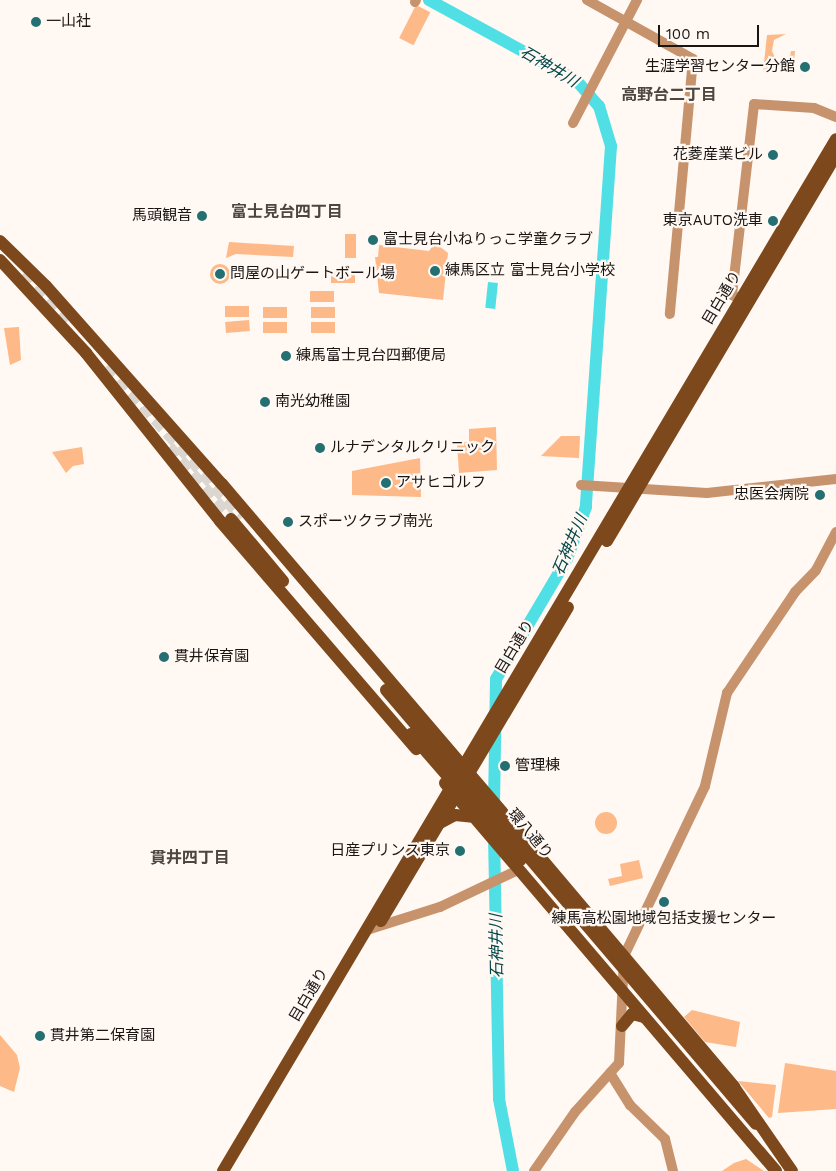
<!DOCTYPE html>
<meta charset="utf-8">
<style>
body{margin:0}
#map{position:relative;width:836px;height:1171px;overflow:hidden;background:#fff8f3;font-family:"Work Sans","Noto Sans JP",sans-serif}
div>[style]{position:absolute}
.green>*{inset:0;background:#fdb987;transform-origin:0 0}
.round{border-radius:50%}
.water>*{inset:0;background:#50dfe5;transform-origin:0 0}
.river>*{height:12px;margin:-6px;padding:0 6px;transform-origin:6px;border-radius:6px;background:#50dfe5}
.major-tunnel>*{height:12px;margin-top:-6px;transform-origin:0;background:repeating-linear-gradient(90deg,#dcd6d1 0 12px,transparent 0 18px)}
.minor>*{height:10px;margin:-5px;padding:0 5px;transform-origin:5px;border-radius:5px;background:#c7936d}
.major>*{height:12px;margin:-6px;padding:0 6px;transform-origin:6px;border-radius:6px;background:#7c481c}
.major-bridge>*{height:12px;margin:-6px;padding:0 6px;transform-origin:6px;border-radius:6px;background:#7c481c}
.dots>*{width:14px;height:14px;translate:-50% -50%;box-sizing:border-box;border:2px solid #fff8f3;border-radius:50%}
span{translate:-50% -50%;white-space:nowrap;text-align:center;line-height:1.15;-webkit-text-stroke:4.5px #fff8f3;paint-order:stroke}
.poi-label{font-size:15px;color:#191513}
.left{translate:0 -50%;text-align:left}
.right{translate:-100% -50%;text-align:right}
.street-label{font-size:15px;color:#191513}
.water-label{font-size:16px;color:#04474a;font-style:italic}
.neighbourhood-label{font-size:16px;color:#4e453f;font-weight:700}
.scale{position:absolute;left:658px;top:25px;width:101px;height:22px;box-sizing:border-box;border:2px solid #191513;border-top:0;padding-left:6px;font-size:15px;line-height:18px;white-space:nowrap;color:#191513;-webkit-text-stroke:4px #fff8f3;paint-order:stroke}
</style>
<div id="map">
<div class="green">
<i style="left:416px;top:5px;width:16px;height:37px;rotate:27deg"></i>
<i style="clip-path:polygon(786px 34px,774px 40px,772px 51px,776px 60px,789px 62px,791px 51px,795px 51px,793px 74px,791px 67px,763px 72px,767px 35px)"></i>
<i style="left:345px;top:234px;width:11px;height:24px"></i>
<i style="clip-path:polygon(229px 242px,294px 246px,293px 257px,236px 254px,226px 258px)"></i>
<i style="clip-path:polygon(435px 243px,448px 253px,443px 300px,379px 293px,375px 257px,378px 257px,379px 245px,429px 251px)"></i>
<i class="round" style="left:210px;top:264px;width:20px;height:20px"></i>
<i style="left:355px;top:272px;width:11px;height:24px;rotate:90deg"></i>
<i style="left:334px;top:291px;width:11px;height:24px;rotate:90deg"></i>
<i style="left:249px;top:306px;width:11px;height:24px;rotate:90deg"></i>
<i style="left:287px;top:307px;width:11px;height:24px;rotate:90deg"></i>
<i style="left:311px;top:307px;width:24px;height:11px"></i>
<i style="left:249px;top:320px;width:11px;height:24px;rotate:85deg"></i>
<i style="left:287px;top:322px;width:11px;height:24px;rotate:90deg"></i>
<i style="left:311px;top:322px;width:24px;height:11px"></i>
<i style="clip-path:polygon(19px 327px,21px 360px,10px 365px,4px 328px)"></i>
<i style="clip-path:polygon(496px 427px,497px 470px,459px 473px,457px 443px,469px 442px,469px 429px)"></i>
<i style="clip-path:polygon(561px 436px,580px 436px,579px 458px,541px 456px)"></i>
<i style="clip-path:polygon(82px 447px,84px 464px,73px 466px,66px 473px,52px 452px)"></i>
<i style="clip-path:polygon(420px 458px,421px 497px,352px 495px,352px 471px)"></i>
<i class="round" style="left:595px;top:812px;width:22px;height:22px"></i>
<i style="clip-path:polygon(639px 860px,643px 878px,610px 886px,608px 879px,622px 876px,620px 864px)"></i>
<i style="clip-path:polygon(692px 1010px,740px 1022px,736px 1047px,705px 1042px,684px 1017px)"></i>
<i style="clip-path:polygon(0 1035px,17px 1055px,20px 1068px,14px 1092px,0 1086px)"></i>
<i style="clip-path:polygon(785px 1063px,836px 1071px,836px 1109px,778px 1113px)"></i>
<i style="clip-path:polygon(738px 1081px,776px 1085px,772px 1117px,769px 1118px)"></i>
<i style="clip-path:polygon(746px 1159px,764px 1171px,722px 1171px,734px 1163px)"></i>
</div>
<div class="water">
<i style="left:488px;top:282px;width:10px;height:26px;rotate:6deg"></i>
</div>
<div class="river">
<i style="left:429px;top:0;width:167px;rotate:28.6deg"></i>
<i style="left:576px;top:80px;width:35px;rotate:49deg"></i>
<i style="left:599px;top:106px;width:42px;rotate:73.3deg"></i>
<i style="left:611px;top:146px;width:362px;rotate:94deg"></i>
<i style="left:586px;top:507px;width:55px;rotate:110.1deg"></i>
<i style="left:567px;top:559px;width:139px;rotate:120.6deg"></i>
<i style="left:496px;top:679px;width:131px;rotate:90.9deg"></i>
<i style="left:494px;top:835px;width:264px;rotate:88.9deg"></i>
<i style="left:499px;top:1099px;width:73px;rotate:79deg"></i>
</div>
<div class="major-tunnel">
<i style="left:24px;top:273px;width:65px;rotate:46.2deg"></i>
<i style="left:108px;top:365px;width:203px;rotate:48.8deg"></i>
<i style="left:169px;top:447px;width:95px;rotate:49.3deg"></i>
</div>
<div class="minor">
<i style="left:587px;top:0;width:121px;rotate:29.1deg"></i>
<i style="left:693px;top:59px;width:256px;rotate:95.2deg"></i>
<i style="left:415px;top:2px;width:2px;rotate:-63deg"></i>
<i style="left:573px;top:123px;width:139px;rotate:-62.5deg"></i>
<i style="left:746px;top:302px;width:16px;rotate:-153deg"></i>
<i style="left:732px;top:295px;width:192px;rotate:-83.4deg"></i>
<i style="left:754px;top:104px;width:60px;rotate:3.8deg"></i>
<i style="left:814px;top:108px;width:24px;rotate:22deg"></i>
<i style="left:581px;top:485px;width:126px;rotate:3.6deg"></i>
<i style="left:707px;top:493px;width:130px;rotate:-6.2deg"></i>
<i style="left:367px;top:930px;width:77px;rotate:-17.5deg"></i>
<i style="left:440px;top:907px;width:86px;rotate:-25.4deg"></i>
<i style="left:610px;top:1073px;width:38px;rotate:58deg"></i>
<i style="left:630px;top:1105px;width:49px;rotate:44.2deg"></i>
<i style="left:665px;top:1139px;width:33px;rotate:76deg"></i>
<i style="left:534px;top:1171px;width:72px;rotate:-55.2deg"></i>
<i style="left:575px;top:1112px;width:66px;rotate:-48.1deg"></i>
<i style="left:619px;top:1063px;width:107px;rotate:-87.3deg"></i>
<i style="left:624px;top:956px;width:188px;rotate:-64.5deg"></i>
<i style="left:705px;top:786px;width:96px;rotate:-76.7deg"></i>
<i style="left:727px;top:693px;width:122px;rotate:-56deg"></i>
<i style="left:795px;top:592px;width:30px;rotate:-46deg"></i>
<i style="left:816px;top:570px;width:43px;rotate:-62.2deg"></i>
</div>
<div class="major">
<i style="left:0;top:241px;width:64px;rotate:44.4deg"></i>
<i style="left:46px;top:286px;width:265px;rotate:48.4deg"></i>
<i style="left:222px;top:484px;width:431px;rotate:49.5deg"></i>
<i style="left:502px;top:812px;width:360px;rotate:49.8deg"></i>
<i style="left:734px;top:1087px;width:102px;rotate:55.4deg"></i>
<i style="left:0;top:260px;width:127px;rotate:47.2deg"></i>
<i style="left:86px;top:353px;width:215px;rotate:51.4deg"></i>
<i style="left:220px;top:521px;width:301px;rotate:49.3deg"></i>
<i style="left:231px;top:519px;width:81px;rotate:50deg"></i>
<i style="left:607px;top:541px;width:448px;rotate:-59.3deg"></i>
<i style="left:445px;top:783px;width:510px;rotate:49.53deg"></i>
<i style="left:440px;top:823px;width:17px;rotate:-28deg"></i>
<i style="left:455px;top:815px;width:20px;rotate:6deg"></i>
<i style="left:381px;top:921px;width:365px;rotate:-59.2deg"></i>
<i style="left:622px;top:1026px;width:16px;rotate:-50deg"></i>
<i style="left:632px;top:1014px;width:12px;rotate:14deg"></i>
<i style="left:223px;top:1171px;width:1200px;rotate:-59.29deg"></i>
</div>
<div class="major-bridge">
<i style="left:386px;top:690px;width:570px;rotate:49.55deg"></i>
<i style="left:411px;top:734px;width:167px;rotate:49.1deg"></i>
</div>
<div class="dots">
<i style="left:36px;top:22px;background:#246f72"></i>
<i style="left:805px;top:67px;background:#246f72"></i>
<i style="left:773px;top:155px;background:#246f72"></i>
<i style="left:202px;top:216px;background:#246f72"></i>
<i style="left:773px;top:221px;background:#246f72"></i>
<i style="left:373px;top:240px;background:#246f72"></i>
<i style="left:435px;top:271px;background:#246f72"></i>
<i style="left:220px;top:274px;background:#246f72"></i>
<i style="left:286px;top:356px;background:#246f72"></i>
<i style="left:265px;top:402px;background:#246f72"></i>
<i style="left:320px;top:448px;background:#246f72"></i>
<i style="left:386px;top:483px;background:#246f72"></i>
<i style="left:820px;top:495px;background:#246f72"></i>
<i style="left:288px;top:522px;background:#246f72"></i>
<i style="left:164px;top:657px;background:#246f72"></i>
<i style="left:505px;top:766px;background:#246f72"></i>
<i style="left:460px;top:851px;background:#246f72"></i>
<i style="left:664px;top:902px;background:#246f72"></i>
<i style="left:40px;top:1036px;background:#246f72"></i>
</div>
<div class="poi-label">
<span class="left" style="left:46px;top:22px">一山社</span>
<span class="right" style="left:795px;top:67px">生涯学習センター分館</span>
<span class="right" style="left:763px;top:155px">花菱産業ビル</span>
<span class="right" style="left:192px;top:216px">馬頭観音</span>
<span class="right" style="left:763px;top:221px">東京AUTO洗車</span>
<span class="left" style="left:383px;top:240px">富士見台小ねりっこ学童クラブ</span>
<span class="left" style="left:445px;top:271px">練馬区立 富士見台小学校</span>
<span class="left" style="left:230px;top:274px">問屋の山ゲートボール場</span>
<span class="left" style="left:296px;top:356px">練馬富士見台四郵便局</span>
<span class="left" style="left:275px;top:402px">南光幼稚園</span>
<span class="left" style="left:330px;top:448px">ルナデンタルクリニック</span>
<span class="left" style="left:396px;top:483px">アサヒゴルフ</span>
<span class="right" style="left:809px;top:495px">忠医会病院</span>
<span class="left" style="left:298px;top:522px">スポーツクラブ南光</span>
<span class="left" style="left:174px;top:657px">貫井保育園</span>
<span class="left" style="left:515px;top:766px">管理棟</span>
<span class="right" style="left:450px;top:851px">日産プリンス東京</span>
<span style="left:664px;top:919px">練馬高松園地域包括支援センター</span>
<span class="left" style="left:50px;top:1036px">貫井第二保育園</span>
</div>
<div class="street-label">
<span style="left:722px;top:298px;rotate:-59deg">目白通り</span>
<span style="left:515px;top:647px;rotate:-59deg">目白通り</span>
<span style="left:530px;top:834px;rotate:50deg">環八通り</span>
<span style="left:309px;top:995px;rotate:-59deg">目白通り</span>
</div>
<div class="water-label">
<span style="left:549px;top:67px;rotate:31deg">石神井川</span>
<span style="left:570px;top:545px;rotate:-67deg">石神井川</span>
<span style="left:497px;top:946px;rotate:-91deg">石神井川</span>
</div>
<div class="neighbourhood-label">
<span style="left:669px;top:95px">高野台二丁目</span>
<span style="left:287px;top:212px">富士見台四丁目</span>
<span style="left:190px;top:858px">貫井四丁目</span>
</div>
<div class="scale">100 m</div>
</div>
